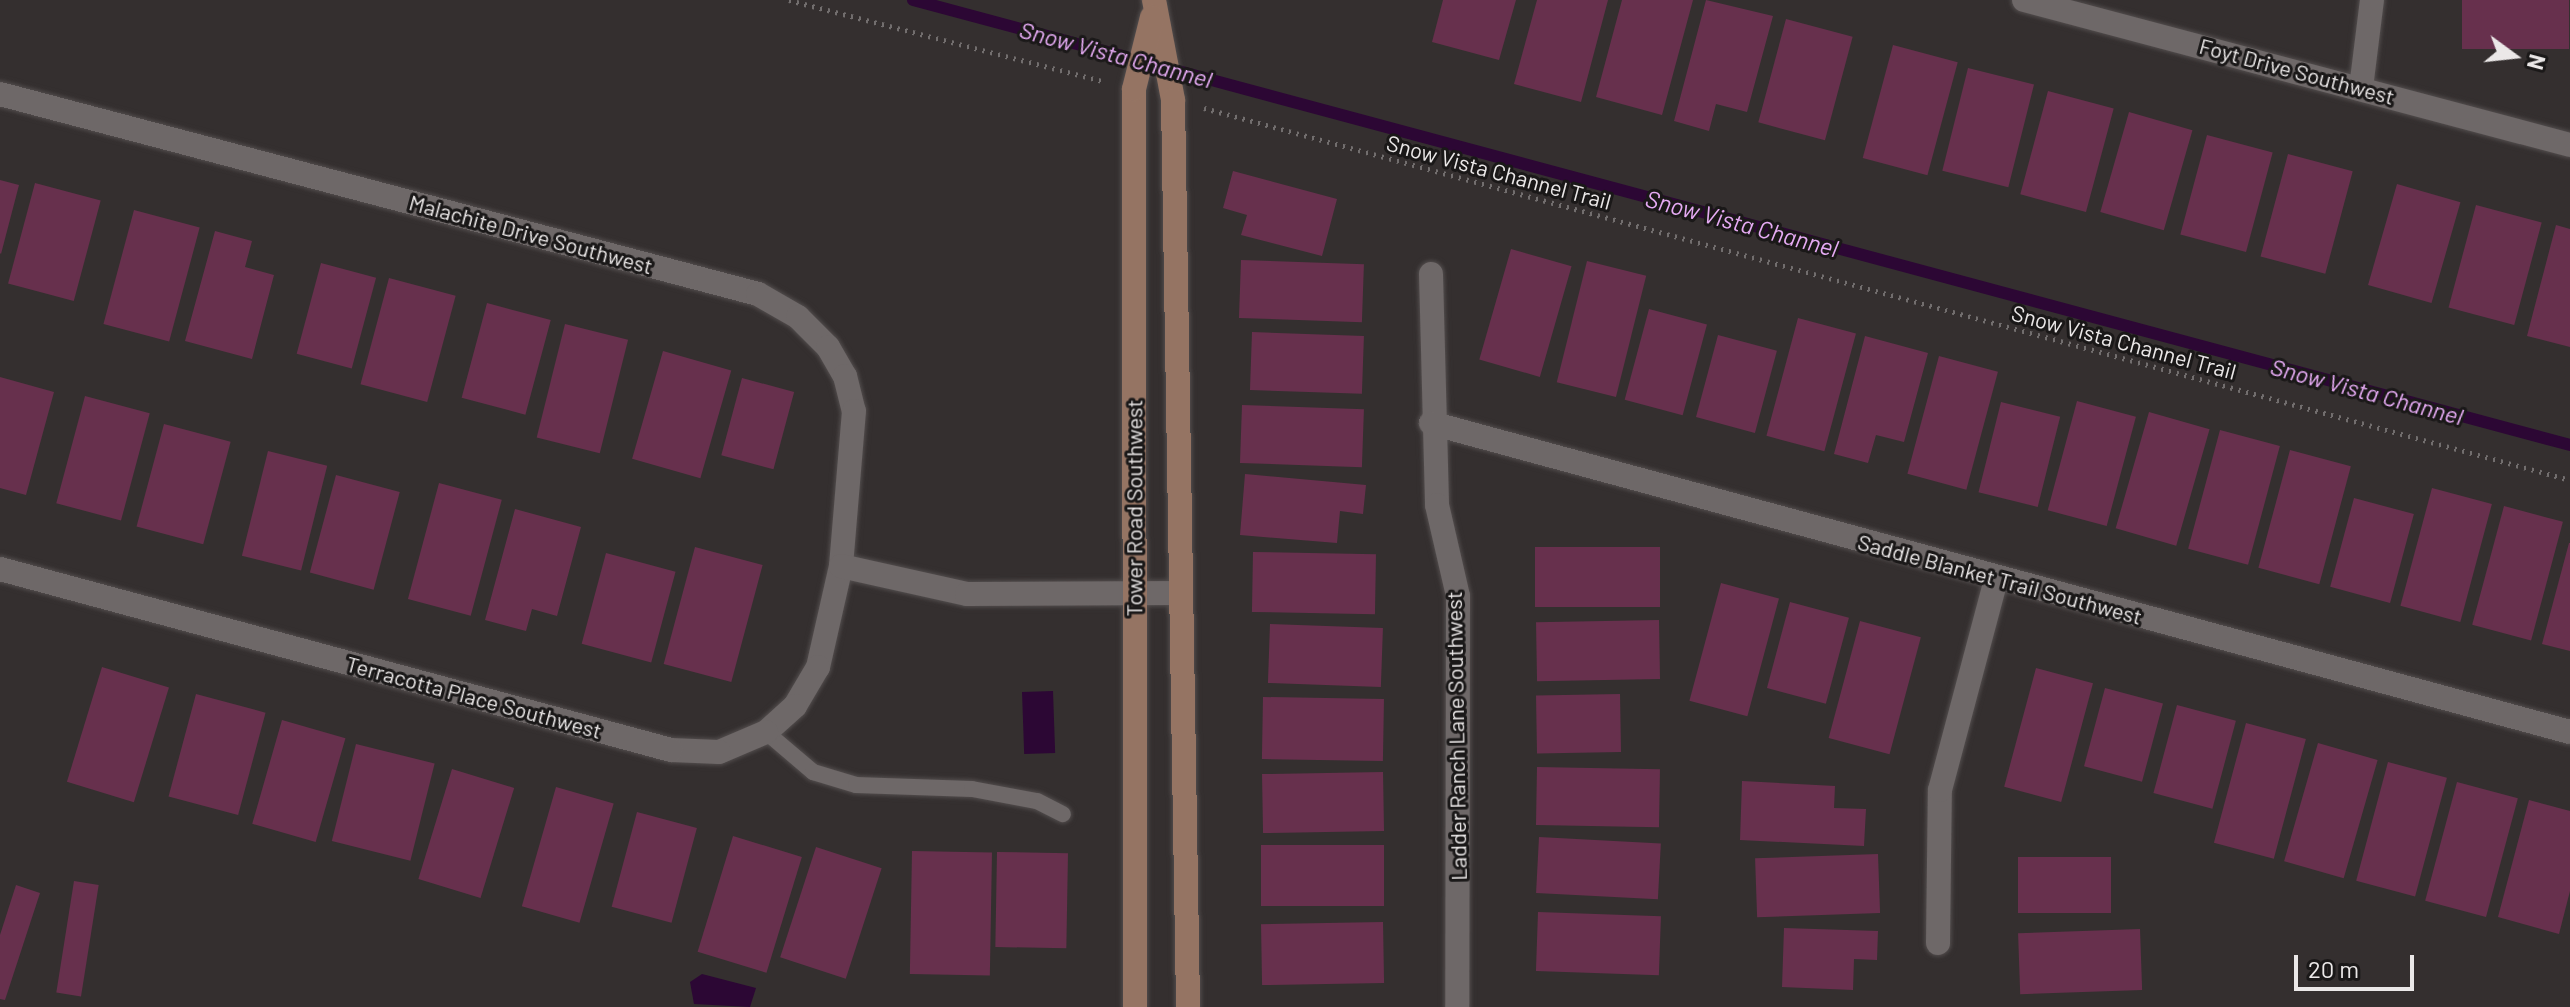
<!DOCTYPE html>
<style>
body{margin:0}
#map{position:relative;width:2570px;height:1007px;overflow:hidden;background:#342f2f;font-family:Barlow,sans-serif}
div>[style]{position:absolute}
.water>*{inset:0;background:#2c0734;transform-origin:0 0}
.stream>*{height:12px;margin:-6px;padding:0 6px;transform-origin:6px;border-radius:6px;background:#2c0734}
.building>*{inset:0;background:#67304d;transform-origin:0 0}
.path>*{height:5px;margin-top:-2.5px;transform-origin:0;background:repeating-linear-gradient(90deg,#726e6e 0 2px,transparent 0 8px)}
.roads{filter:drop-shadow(0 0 2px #524d4d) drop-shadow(0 0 2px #524d4d)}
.lane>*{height:16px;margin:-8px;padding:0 8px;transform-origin:8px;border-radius:8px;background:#6e6868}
.street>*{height:24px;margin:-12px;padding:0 12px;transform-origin:12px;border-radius:12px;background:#6e6868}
.secondary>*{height:24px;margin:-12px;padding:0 12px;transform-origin:12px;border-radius:12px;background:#957463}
span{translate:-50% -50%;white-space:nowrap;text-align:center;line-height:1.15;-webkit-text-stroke:6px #1a1818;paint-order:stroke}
.street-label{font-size:22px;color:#ebe8e8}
.water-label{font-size:24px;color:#e5aaf3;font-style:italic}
.north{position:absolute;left:2474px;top:16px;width:80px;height:80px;-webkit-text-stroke:6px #1a1818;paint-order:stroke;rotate:105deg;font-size:22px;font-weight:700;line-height:32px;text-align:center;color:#ebe8e8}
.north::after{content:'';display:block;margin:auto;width:28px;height:36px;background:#ebe8e8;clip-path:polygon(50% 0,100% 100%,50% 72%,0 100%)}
.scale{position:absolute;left:2294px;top:955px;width:120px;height:36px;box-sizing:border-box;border:4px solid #ebe8e8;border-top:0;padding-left:10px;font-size:24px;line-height:28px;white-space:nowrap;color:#ebe8e8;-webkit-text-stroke:6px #1a1818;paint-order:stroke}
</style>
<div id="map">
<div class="water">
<i style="left:1053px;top:691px;width:62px;height:31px;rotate:88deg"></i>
<i style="clip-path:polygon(702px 974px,756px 988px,750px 1007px,694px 1004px,690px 982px)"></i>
</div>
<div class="stream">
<i style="left:913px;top:0;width:240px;rotate:15deg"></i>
<i style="left:1167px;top:68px;width:1453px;rotate:15.04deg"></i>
</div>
<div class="building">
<i style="clip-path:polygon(1443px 0,1516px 0,1499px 60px,1432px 42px)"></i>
<i style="clip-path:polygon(1537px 0,1608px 0,1581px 102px,1514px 84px)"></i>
<i style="clip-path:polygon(1622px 0,1693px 0,1662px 115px,1596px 97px)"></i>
<i style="clip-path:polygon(1706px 0,1773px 16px,1747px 112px,1716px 104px,1709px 131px,1674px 121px)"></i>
<i style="left:2462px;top:0;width:107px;height:49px"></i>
<i style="left:1786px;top:19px;width:69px;height:107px;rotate:15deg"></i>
<i style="left:1893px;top:45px;width:67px;height:117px;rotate:15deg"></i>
<i style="left:1968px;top:68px;width:68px;height:106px;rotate:14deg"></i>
<i style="left:2048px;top:91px;width:68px;height:107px;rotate:15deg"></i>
<i style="left:2129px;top:112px;width:66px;height:104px;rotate:16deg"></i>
<i style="left:2207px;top:135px;width:68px;height:103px;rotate:15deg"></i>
<i style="left:2288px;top:154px;width:67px;height:106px;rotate:15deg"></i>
<i style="clip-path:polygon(1233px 171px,1337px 199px,1322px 256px,1241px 235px,1247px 215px,1223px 208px)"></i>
<i style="clip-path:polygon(0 180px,19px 185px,1px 254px,0 253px)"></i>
<i style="left:35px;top:183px;width:68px;height:104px;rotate:15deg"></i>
<i style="left:2397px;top:184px;width:66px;height:105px;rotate:16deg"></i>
<i style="left:2476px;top:205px;width:68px;height:106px;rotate:15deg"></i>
<i style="left:134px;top:210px;width:68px;height:118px;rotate:15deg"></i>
<i style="clip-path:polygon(2556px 225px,2570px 229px,2570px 347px,2527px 336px)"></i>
<i style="clip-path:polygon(215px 231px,252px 241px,245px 267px,274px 275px,252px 359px,185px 341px)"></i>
<i style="left:1511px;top:249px;width:63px;height:115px;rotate:16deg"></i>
<i style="left:1241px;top:260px;width:123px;height:58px;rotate:2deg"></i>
<i style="left:1587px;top:261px;width:61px;height:125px;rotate:14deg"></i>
<i style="left:321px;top:263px;width:57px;height:94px;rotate:15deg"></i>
<i style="left:389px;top:278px;width:69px;height:110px;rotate:15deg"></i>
<i style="left:487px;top:303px;width:66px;height:98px;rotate:15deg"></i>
<i style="left:1649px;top:309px;width:60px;height:94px;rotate:15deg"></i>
<i style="left:1798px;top:318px;width:60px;height:122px;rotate:15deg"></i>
<i style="left:565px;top:324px;width:65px;height:117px;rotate:14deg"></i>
<i style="left:1252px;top:332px;width:112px;height:58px;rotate:2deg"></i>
<i style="left:1718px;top:335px;width:61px;height:85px;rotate:15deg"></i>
<i style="clip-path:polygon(1865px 336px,1928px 353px,1904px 442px,1876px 435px,1868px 463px,1834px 454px)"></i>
<i style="left:663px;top:351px;width:71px;height:112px;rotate:16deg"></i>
<i style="left:1939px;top:356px;width:61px;height:122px;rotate:15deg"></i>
<i style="clip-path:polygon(0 377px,54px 392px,26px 495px,0 488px)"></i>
<i style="left:742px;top:378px;width:54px;height:80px;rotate:15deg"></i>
<i style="left:85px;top:396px;width:67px;height:111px;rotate:15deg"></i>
<i style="left:2077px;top:401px;width:61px;height:113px;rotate:15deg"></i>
<i style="left:2001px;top:402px;width:61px;height:93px;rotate:14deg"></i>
<i style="left:1242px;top:405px;width:122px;height:58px;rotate:2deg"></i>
<i style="left:2149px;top:412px;width:63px;height:121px;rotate:16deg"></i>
<i style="left:164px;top:424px;width:69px;height:106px;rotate:15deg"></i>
<i style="left:2220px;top:430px;width:62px;height:123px;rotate:15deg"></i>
<i style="left:2290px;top:450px;width:63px;height:122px;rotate:15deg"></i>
<i style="left:268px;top:451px;width:61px;height:108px;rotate:14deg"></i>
<i style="clip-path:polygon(1245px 474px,1366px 485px,1363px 514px,1340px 511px,1337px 543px,1240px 535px)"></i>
<i style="left:336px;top:475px;width:66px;height:101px;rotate:15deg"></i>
<i style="left:439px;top:483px;width:65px;height:120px;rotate:15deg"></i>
<i style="left:2432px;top:488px;width:62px;height:122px;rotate:15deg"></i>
<i style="left:2354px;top:498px;width:62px;height:92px;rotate:15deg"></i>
<i style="left:2504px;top:506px;width:61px;height:123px;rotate:15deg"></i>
<i style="clip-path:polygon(515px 509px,581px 527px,557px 616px,532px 609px,526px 631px,485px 620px)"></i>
<i style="clip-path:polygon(2569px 543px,2570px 543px,2570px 651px,2542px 644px)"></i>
<i style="left:695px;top:547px;width:70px;height:121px;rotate:15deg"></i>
<i style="left:1535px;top:547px;width:125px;height:60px"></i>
<i style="left:1253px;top:552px;width:123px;height:60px;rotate:1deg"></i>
<i style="left:606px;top:553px;width:72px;height:94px;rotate:15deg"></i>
<i style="left:1721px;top:583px;width:60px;height:122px;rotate:15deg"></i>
<i style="left:1790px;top:602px;width:61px;height:89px;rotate:15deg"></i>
<i style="left:1659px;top:620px;width:59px;height:123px;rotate:89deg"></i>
<i style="left:1860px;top:621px;width:63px;height:121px;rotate:15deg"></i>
<i style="left:1270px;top:624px;width:113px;height:59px;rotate:2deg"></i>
<i style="left:102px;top:667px;width:70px;height:120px;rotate:17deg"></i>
<i style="left:2036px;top:668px;width:59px;height:123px;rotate:15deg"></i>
<i style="left:2105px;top:688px;width:60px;height:81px;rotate:15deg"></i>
<i style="left:196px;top:694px;width:72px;height:106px;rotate:15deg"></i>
<i style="left:1620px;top:694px;width:58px;height:84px;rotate:89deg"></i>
<i style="left:1263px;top:697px;width:121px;height:62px;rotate:1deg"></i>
<i style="left:2177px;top:705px;width:61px;height:91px;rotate:15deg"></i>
<i style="left:282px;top:720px;width:66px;height:108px;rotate:16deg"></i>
<i style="left:2246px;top:723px;width:62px;height:124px;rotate:15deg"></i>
<i style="left:2318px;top:743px;width:62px;height:123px;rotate:16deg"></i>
<i style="left:356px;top:744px;width:81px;height:100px;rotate:14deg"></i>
<i style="left:2388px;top:762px;width:61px;height:123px;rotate:15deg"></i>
<i style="left:1537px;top:767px;width:123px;height:58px;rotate:1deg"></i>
<i style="left:452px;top:769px;width:65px;height:115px;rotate:17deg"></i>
<i style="left:1383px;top:772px;width:59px;height:121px;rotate:89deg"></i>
<i style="clip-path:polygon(1742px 781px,1835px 786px,1834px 808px,1866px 809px,1864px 846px,1740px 840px)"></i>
<i style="left:2457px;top:782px;width:63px;height:123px;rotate:15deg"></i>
<i style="left:556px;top:787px;width:60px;height:124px;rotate:16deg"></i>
<i style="clip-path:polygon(2529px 800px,2570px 811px,2570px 891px,2559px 934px,2498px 917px)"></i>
<i style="left:637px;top:812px;width:62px;height:98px;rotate:15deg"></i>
<i style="left:733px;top:836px;width:72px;height:121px;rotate:17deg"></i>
<i style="left:1539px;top:837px;width:122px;height:56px;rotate:3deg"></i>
<i style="left:1261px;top:845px;width:123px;height:61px"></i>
<i style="left:816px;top:847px;width:69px;height:116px;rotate:18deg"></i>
<i style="left:912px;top:851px;width:80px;height:123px;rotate:1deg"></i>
<i style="left:997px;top:852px;width:71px;height:95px;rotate:1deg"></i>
<i style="left:1878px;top:854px;width:59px;height:123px;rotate:88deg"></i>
<i style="left:2111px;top:857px;width:56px;height:93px;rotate:90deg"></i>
<i style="left:74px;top:881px;width:25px;height:113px;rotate:9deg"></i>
<i style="clip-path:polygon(16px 885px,40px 893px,5px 1000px,0 999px,0 935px)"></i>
<i style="left:1538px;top:912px;width:123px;height:59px;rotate:2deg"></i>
<i style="left:1383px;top:922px;width:61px;height:122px;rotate:89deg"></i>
<i style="clip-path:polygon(1784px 928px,1878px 931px,1877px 960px,1854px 959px,1853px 990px,1782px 987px)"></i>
<i style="left:2140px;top:929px;width:61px;height:122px;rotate:88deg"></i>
</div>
<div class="path">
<i style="left:789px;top:0;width:326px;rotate:14.5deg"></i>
<i style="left:1204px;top:108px;width:1416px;rotate:15.23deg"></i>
</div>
<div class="roads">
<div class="lane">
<i style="left:766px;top:732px;width:62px;rotate:40.4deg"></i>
<i style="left:813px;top:772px;width:45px;rotate:16.8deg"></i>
<i style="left:856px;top:785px;width:116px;rotate:2deg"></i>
<i style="left:972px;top:789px;width:66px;rotate:10.5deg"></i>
<i style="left:1037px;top:801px;width:29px;rotate:27deg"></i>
</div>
<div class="street">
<i style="left:2024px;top:0;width:565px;rotate:14.87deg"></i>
<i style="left:2361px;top:88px;width:89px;rotate:-82.9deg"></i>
<i style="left:0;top:94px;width:784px;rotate:14.78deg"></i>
<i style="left:758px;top:294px;width:46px;rotate:29.9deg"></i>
<i style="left:798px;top:317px;width:42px;rotate:45deg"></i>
<i style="left:828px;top:347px;width:34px;rotate:60deg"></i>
<i style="left:845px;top:376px;width:36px;rotate:76deg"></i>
<i style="left:854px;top:411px;width:156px;rotate:94.8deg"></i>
<i style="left:841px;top:566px;width:104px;rotate:102.8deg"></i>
<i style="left:818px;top:667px;width:45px;rotate:120.5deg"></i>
<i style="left:795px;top:706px;width:39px;rotate:138deg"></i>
<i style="left:766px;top:732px;width:51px;rotate:156.9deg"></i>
<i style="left:719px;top:752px;width:48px;rotate:-177.6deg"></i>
<i style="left:671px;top:750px;width:695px;rotate:-164.9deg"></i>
<i style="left:1431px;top:274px;width:231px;rotate:88.5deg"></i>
<i style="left:1437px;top:505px;width:93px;rotate:77deg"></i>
<i style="left:1458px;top:596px;width:411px;rotate:90.1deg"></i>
<i style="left:1431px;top:423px;width:1180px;rotate:15.18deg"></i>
<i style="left:841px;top:566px;width:129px;rotate:12.5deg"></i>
<i style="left:967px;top:594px;width:212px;rotate:-0.3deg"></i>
<i style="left:1938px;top:943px;width:153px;rotate:-89.3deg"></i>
<i style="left:1940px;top:790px;width:218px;rotate:-75.1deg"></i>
</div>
<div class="secondary">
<i style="left:1154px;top:0;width:102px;rotate:79.2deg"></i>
<i style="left:1173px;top:100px;width:907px;rotate:89.05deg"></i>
<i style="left:1135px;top:1007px;width:918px;rotate:-90.06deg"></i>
<i style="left:1134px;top:89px;width:74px;rotate:-76deg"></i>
</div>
</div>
<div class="street-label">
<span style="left:2297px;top:71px;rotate:15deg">Foyt Drive Southwest</span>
<span style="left:1499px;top:172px;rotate:15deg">Snow Vista Channel Trail</span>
<span style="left:531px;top:234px;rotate:15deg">Malachite Drive Southwest</span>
<span style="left:2124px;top:342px;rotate:15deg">Snow Vista Channel Trail</span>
<span style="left:1134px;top:508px;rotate:-90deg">Tower Road Southwest</span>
<span style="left:2000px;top:579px;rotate:15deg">Saddle Blanket Trail Southwest</span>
<span style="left:474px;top:697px;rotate:15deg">Terracotta Place Southwest</span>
<span style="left:1456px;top:736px;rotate:-91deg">Ladder Ranch Lane Southwest</span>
</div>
<div class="water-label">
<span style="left:1116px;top:54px;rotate:15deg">Snow Vista Channel</span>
<span style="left:1742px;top:223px;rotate:15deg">Snow Vista Channel</span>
<span style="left:2367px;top:391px;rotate:15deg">Snow Vista Channel</span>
</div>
<div class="north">N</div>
<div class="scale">20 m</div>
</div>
